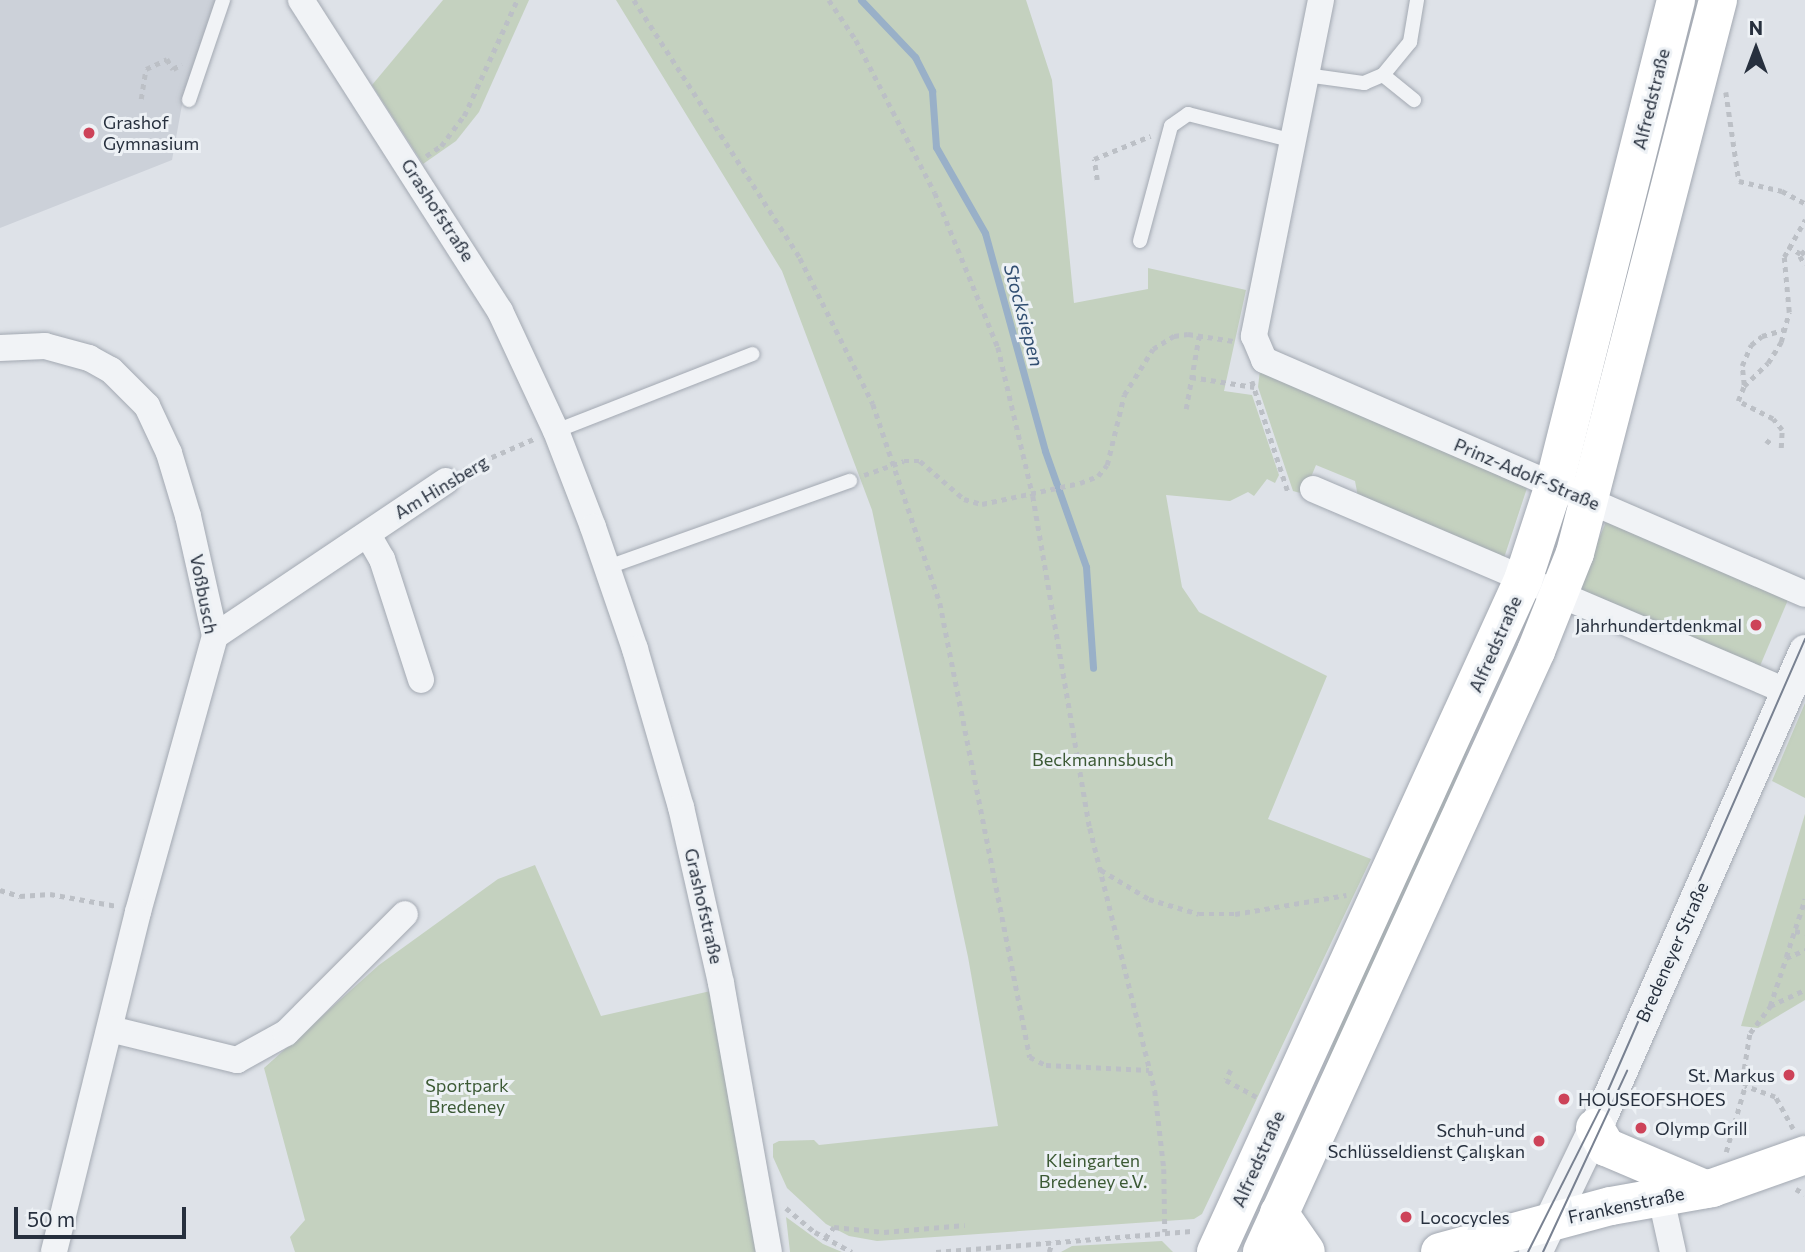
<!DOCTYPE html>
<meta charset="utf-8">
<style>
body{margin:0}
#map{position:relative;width:1805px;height:1252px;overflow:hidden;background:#dee2e8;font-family:Commissioner,sans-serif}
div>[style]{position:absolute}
.built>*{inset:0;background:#ccd1d9}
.green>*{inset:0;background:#c4d1bf;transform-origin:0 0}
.stream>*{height:7px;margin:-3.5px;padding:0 3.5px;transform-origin:3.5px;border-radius:3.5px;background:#99b0c8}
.path>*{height:4.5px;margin-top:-2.25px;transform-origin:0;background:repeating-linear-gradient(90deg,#bcc0c6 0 5px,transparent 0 10px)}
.roads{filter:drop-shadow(0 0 2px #a3a9b2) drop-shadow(0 0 2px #a3a9b2)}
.service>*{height:14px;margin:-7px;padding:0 7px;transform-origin:7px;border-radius:7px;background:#f1f3f6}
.minor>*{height:26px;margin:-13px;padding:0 13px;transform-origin:13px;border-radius:13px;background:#f1f3f6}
.tertiary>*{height:33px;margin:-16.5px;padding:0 16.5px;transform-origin:16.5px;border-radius:16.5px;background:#f1f3f6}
.secondary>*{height:38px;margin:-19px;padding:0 19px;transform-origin:19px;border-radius:19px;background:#fff}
.primary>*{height:38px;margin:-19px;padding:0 19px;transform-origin:19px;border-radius:19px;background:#fff}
.tram>*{height:2px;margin:-1px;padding:0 1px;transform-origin:1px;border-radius:1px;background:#788191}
.dots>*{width:19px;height:19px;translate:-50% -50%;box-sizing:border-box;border:4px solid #edf1f5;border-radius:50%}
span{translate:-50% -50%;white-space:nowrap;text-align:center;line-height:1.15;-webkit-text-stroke:6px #edf1f5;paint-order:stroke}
.street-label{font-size:18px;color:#27303e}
.poi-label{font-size:18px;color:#27303e}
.left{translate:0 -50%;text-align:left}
.right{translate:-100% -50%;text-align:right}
.park-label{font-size:18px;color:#3c5a35}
.water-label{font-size:19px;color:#324f72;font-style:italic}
.north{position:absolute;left:1721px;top:14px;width:70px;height:70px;-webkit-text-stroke:5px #edf1f5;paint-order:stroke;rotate:0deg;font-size:19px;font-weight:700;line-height:28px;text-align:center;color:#27303e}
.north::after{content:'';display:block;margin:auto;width:24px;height:32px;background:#27303e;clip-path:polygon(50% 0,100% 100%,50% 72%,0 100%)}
.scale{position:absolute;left:14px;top:1207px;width:172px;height:32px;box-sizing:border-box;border:4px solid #27303e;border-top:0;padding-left:9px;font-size:21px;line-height:24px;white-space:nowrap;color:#27303e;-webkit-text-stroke:5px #edf1f5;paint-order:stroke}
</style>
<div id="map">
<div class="built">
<i style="clip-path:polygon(0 0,218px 0,182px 105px,172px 160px,0 228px)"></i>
</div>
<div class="green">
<i style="clip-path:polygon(443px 0,529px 0,479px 112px,456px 141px,423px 164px,372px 85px)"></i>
<i style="clip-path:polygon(616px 0,1026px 0,1052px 80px,1074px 303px,1148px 289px,1148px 268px,1246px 290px,1224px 391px,1252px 395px,1279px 475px,1275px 483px,1267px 479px,1254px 496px,1248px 492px,1230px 501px,1166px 495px,1182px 587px,1199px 612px,1327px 676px,1268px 819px,1371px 859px,1202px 1214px,1194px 1219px,877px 1241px,849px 1236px,826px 1224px,787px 1188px,773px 1157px,773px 1144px,779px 1141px,814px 1140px,819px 1145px,998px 1126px,968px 957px,872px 510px,782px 271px)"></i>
<i style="clip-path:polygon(1260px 370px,1527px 488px,1504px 558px,1358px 497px,1355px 481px,1316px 465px,1304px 494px,1293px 491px,1258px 387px)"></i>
<i style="left:1606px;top:522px;width:198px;height:77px;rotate:23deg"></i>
<i style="clip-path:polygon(1805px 703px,1805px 798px,1772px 781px)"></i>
<i style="clip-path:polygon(1480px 718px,1451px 793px,1319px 1083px,1340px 1025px)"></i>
<i style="clip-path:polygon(1805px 814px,1805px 1000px,1758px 1028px,1741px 1026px)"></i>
<i style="clip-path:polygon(535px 865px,601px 1016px,715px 990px,768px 1252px,295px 1252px,290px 1237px,305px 1220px,264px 1068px,379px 965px,498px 879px)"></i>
<i style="clip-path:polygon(786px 1217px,823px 1244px,842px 1252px,790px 1252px)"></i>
<i style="clip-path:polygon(1162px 1241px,1173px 1252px,1061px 1252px,1072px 1246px)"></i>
</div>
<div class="stream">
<i style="left:861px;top:0;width:79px;rotate:46.5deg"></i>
<i style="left:915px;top:57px;width:38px;rotate:63deg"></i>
<i style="left:932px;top:91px;width:56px;rotate:85.9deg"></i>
<i style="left:936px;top:147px;width:99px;rotate:60.3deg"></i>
<i style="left:985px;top:233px;width:226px;rotate:74.6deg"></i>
<i style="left:1045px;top:451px;width:123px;rotate:70.5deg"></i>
<i style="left:1086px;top:567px;width:101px;rotate:86deg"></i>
</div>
<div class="path">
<i style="left:634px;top:0;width:307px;rotate:57.2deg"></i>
<i style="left:800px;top:258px;width:163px;rotate:63.4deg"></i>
<i style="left:873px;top:404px;width:210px;rotate:71.4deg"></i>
<i style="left:940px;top:603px;width:463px;rotate:78.8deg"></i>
<i style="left:1030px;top:1057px;width:18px;rotate:27deg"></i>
<i style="left:1046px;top:1065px;width:103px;rotate:2.8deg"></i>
<i style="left:829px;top:0;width:48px;rotate:56deg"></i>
<i style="left:856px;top:40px;width:172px;rotate:62.7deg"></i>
<i style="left:935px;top:193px;width:166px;rotate:67.8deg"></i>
<i style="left:998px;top:347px;width:153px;rotate:76.8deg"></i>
<i style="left:1033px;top:496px;width:337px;rotate:80.3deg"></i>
<i style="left:1090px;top:828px;width:271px;rotate:76.1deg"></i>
<i style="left:1155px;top:1091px;width:79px;rotate:83.4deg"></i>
<i style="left:1164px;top:1169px;width:63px;rotate:89.1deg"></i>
<i style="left:1726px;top:92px;width:90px;rotate:81.7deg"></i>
<i style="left:1739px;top:181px;width:44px;rotate:13.1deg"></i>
<i style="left:1782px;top:191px;width:26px;rotate:28deg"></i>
<i style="left:141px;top:99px;width:30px;rotate:-81deg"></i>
<i style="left:146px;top:69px;width:23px;rotate:-25deg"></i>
<i style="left:167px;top:59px;width:12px;rotate:59deg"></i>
<i style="left:173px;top:69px;width:10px;rotate:-29deg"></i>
<i style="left:426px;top:156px;width:18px;rotate:-34deg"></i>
<i style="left:441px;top:146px;width:38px;rotate:-53deg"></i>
<i style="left:464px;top:116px;width:128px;rotate:-65.4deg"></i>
<i style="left:1097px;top:180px;width:21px;rotate:-98deg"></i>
<i style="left:1094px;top:159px;width:61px;rotate:-22.3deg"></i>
<i style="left:1788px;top:246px;width:15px;rotate:32deg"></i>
<i style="left:1805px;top:251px;width:7px;rotate:135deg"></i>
<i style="left:1800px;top:256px;width:10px;rotate:61deg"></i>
<i style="left:1191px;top:377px;width:64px;rotate:9deg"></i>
<i style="left:1252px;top:381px;width:117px;rotate:72deg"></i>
<i style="left:1744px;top:385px;width:19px;rotate:-96deg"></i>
<i style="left:1742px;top:366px;width:23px;rotate:-67deg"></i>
<i style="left:1751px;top:345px;width:14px;rotate:-39deg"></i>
<i style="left:1762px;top:336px;width:22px;rotate:-16deg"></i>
<i style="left:1186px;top:409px;width:74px;rotate:-79.9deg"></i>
<i style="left:1766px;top:440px;width:7px;rotate:34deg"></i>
<i style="left:1781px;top:448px;width:18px;rotate:-87deg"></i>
<i style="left:1782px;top:430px;width:14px;rotate:-129deg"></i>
<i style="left:1773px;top:419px;width:39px;rotate:-153deg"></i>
<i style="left:1738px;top:401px;width:16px;rotate:-68deg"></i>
<i style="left:1744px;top:386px;width:33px;rotate:-44deg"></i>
<i style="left:1768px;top:363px;width:25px;rotate:-58deg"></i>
<i style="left:1781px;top:342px;width:31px;rotate:-75deg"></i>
<i style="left:1789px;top:312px;width:55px;rotate:-95.2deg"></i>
<i style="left:1784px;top:257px;width:43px;rotate:-60.4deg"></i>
<i style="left:464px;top:469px;width:78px;rotate:-23.3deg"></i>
<i style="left:864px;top:475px;width:42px;rotate:-19.3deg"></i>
<i style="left:904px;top:461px;width:16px"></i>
<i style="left:920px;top:461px;width:58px;rotate:40.8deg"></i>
<i style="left:964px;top:499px;width:19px;rotate:16deg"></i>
<i style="left:982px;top:504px;width:100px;rotate:-12.1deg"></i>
<i style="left:1080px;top:483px;width:19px;rotate:-21deg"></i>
<i style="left:1098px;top:476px;width:14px;rotate:-51deg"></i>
<i style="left:1107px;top:465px;width:72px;rotate:-76.3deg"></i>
<i style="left:1124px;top:395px;width:54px;rotate:-57.8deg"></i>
<i style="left:1153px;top:349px;width:25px;rotate:-32deg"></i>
<i style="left:1174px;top:336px;width:14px;rotate:-8deg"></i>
<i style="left:1188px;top:334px;width:46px;rotate:8.8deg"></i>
<i style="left:1101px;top:870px;width:56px;rotate:31.1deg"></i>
<i style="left:1149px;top:899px;width:52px;rotate:16.7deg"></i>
<i style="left:1199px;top:914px;width:36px"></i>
<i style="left:1235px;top:914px;width:113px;rotate:-9.7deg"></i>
<i style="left:0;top:890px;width:21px;rotate:17deg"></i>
<i style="left:20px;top:896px;width:30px;rotate:-4deg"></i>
<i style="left:50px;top:894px;width:68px;rotate:10.2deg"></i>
<i style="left:1795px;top:931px;width:10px;rotate:11deg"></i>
<i style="left:1786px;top:957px;width:61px;rotate:-71.9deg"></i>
<i style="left:1770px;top:1006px;width:38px;rotate:-25deg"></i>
<i style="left:1231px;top:1070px;width:11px;rotate:117deg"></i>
<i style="left:1226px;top:1080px;width:35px;rotate:29deg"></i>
<i style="left:1793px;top:1129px;width:37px;rotate:-119deg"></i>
<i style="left:1775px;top:1097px;width:32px;rotate:-160deg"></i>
<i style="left:1745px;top:1086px;width:17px;rotate:-93deg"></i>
<i style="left:1744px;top:1069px;width:36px;rotate:-81deg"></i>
<i style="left:1750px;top:1033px;width:34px;rotate:-53deg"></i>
<i style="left:1770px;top:1006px;width:51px;rotate:-71.6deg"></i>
<i style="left:1786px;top:958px;width:21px;rotate:-23deg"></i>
<i style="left:1726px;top:1152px;width:69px;rotate:-73.9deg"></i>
<i style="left:1796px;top:1189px;width:10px;rotate:29deg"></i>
<i style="left:786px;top:1208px;width:38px;rotate:40deg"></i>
<i style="left:815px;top:1232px;width:42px;rotate:28.4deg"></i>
<i style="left:825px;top:1238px;width:14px;rotate:-51deg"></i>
<i style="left:834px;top:1227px;width:50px;rotate:5.7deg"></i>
<i style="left:884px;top:1232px;width:81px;rotate:-4.9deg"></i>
<i style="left:936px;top:1252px;width:259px;rotate:-4.7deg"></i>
<i style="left:1049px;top:1252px;width:10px;rotate:-73deg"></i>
</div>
<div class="roads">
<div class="service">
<i style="left:1306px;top:75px;width:59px;rotate:7.9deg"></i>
<i style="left:1364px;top:83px;width:21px;rotate:-23deg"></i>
<i style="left:1383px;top:75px;width:43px;rotate:-50.7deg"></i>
<i style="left:1410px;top:42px;width:43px;rotate:-80.5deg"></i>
<i style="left:1383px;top:75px;width:40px;rotate:39deg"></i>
<i style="left:189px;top:100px;width:106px;rotate:-71.2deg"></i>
<i style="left:1140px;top:241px;width:119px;rotate:-74.9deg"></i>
<i style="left:1171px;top:126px;width:21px;rotate:-35deg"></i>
<i style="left:1188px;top:114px;width:109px;rotate:14.3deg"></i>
<i style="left:556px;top:431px;width:211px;rotate:-21.4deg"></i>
<i style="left:608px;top:567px;width:257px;rotate:-19.6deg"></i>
</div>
<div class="minor">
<i style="left:301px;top:0;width:369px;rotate:57.4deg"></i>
<i style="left:500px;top:311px;width:132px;rotate:65deg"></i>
<i style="left:556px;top:431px;width:103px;rotate:68.9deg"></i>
<i style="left:593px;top:527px;width:129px;rotate:71deg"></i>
<i style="left:635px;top:649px;width:165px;rotate:73.8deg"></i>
<i style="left:681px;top:807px;width:180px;rotate:77.2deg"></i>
<i style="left:721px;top:983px;width:273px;rotate:79.9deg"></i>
<i style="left:1321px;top:0;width:343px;rotate:101.3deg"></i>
<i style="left:1254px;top:336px;width:26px;rotate:67deg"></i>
<i style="left:1264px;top:360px;width:589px;rotate:23.39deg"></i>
<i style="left:0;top:348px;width:45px;rotate:-2.5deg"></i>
<i style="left:45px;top:346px;width:46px;rotate:15.3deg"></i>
<i style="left:89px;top:358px;width:25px;rotate:29deg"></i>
<i style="left:111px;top:370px;width:51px;rotate:45deg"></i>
<i style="left:147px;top:406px;width:52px;rotate:64.9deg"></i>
<i style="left:169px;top:453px;width:66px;rotate:73.2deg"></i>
<i style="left:188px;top:516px;width:123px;rotate:77.3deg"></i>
<i style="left:215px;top:636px;width:287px;rotate:105.6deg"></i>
<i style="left:138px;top:912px;width:350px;rotate:103.9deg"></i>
<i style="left:1313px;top:489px;width:514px;rotate:23.13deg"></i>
<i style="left:368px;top:535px;width:28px;rotate:60deg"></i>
<i style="left:382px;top:559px;width:127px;rotate:72.1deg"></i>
<i style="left:215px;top:636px;width:278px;rotate:-33.9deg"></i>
<i style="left:110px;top:1029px;width:131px;rotate:13.7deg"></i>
<i style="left:237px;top:1060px;width:56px;rotate:-28.9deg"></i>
<i style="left:286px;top:1033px;width:168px;rotate:-45deg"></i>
<i style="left:1661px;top:1198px;width:55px;rotate:77.5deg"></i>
</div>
<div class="tertiary">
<i style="left:1535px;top:1252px;width:152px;rotate:-64.3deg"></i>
<i style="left:1601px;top:1115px;width:507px;rotate:-66.27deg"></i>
</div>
<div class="secondary">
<i style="left:1595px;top:1128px;width:22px;rotate:60deg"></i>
<i style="left:1606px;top:1147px;width:108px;rotate:23deg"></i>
<i style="left:1440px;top:1252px;width:177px;rotate:-15.1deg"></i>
<i style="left:1611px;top:1206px;width:103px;rotate:-10.1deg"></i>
<i style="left:1712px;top:1188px;width:99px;rotate:-19.5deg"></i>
</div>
<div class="primary">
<i style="left:1279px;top:1213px;width:47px;rotate:55.3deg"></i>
<i style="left:1216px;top:1252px;width:739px;rotate:-65.45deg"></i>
<i style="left:1523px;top:580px;width:100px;rotate:-71.9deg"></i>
<i style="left:1554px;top:485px;width:500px;rotate:-75.88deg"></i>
<i style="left:1262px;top:1252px;width:661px;rotate:-65.49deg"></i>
<i style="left:1536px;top:651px;width:105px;rotate:-68.3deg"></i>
<i style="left:1575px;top:553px;width:571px;rotate:-75.5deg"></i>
</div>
</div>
<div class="tram">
<i style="left:1528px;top:1252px;width:160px;rotate:-63.3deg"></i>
<i style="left:1600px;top:1109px;width:513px;rotate:-66.43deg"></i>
<i style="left:1543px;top:1252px;width:200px;rotate:-65.1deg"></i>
</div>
<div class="dots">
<i style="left:89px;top:133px;background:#cd4359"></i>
<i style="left:1756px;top:625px;background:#cd4359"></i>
<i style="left:1789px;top:1075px;background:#cd4359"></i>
<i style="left:1564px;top:1099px;background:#cd4359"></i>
<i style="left:1641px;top:1128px;background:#cd4359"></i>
<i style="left:1539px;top:1141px;background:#cd4359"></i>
<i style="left:1406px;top:1217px;background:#cd4359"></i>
</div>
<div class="street-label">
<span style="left:1651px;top:99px;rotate:-76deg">Alfredstraße</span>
<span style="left:438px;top:210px;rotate:57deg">Grashofstraße</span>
<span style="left:1527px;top:474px;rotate:23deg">Prinz-Adolf-Straße</span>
<span style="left:441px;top:487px;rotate:-31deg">Am Hinsberg</span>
<span style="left:204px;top:594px;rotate:79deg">Voßbusch</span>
<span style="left:1495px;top:644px;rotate:-66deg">Alfredstraße</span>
<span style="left:704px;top:906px;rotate:77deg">Grashofstraße</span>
<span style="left:1672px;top:952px;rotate:-66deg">Bredeneyer Straße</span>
<span style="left:1258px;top:1159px;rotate:-66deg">Alfredstraße</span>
<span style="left:1626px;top:1205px;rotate:-12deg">Frankenstraße</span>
</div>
<div class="poi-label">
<span class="left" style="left:103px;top:133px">Grashof<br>Gymnasium</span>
<span class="right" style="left:1742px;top:625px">Jahrhundertdenkmal</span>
<span class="right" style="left:1775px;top:1075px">St. Markus</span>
<span class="left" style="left:1578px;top:1099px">HOUSEOFSHOES</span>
<span class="left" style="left:1655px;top:1128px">Olymp Grill</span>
<span class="right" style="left:1525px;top:1141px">Schuh-und<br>Schlüsseldienst Çalışkan</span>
<span class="left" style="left:1420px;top:1217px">Lococycles</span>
</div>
<div class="park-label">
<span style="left:1103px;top:759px">Beckmannsbusch</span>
<span style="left:467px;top:1096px">Sportpark<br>Bredeney</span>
<span style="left:1093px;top:1171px">Kleingarten<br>Bredeney e.V.</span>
</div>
<div class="water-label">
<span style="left:1024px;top:315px;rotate:75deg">Stocksiepen</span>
</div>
<div class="north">N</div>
<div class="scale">50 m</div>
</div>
